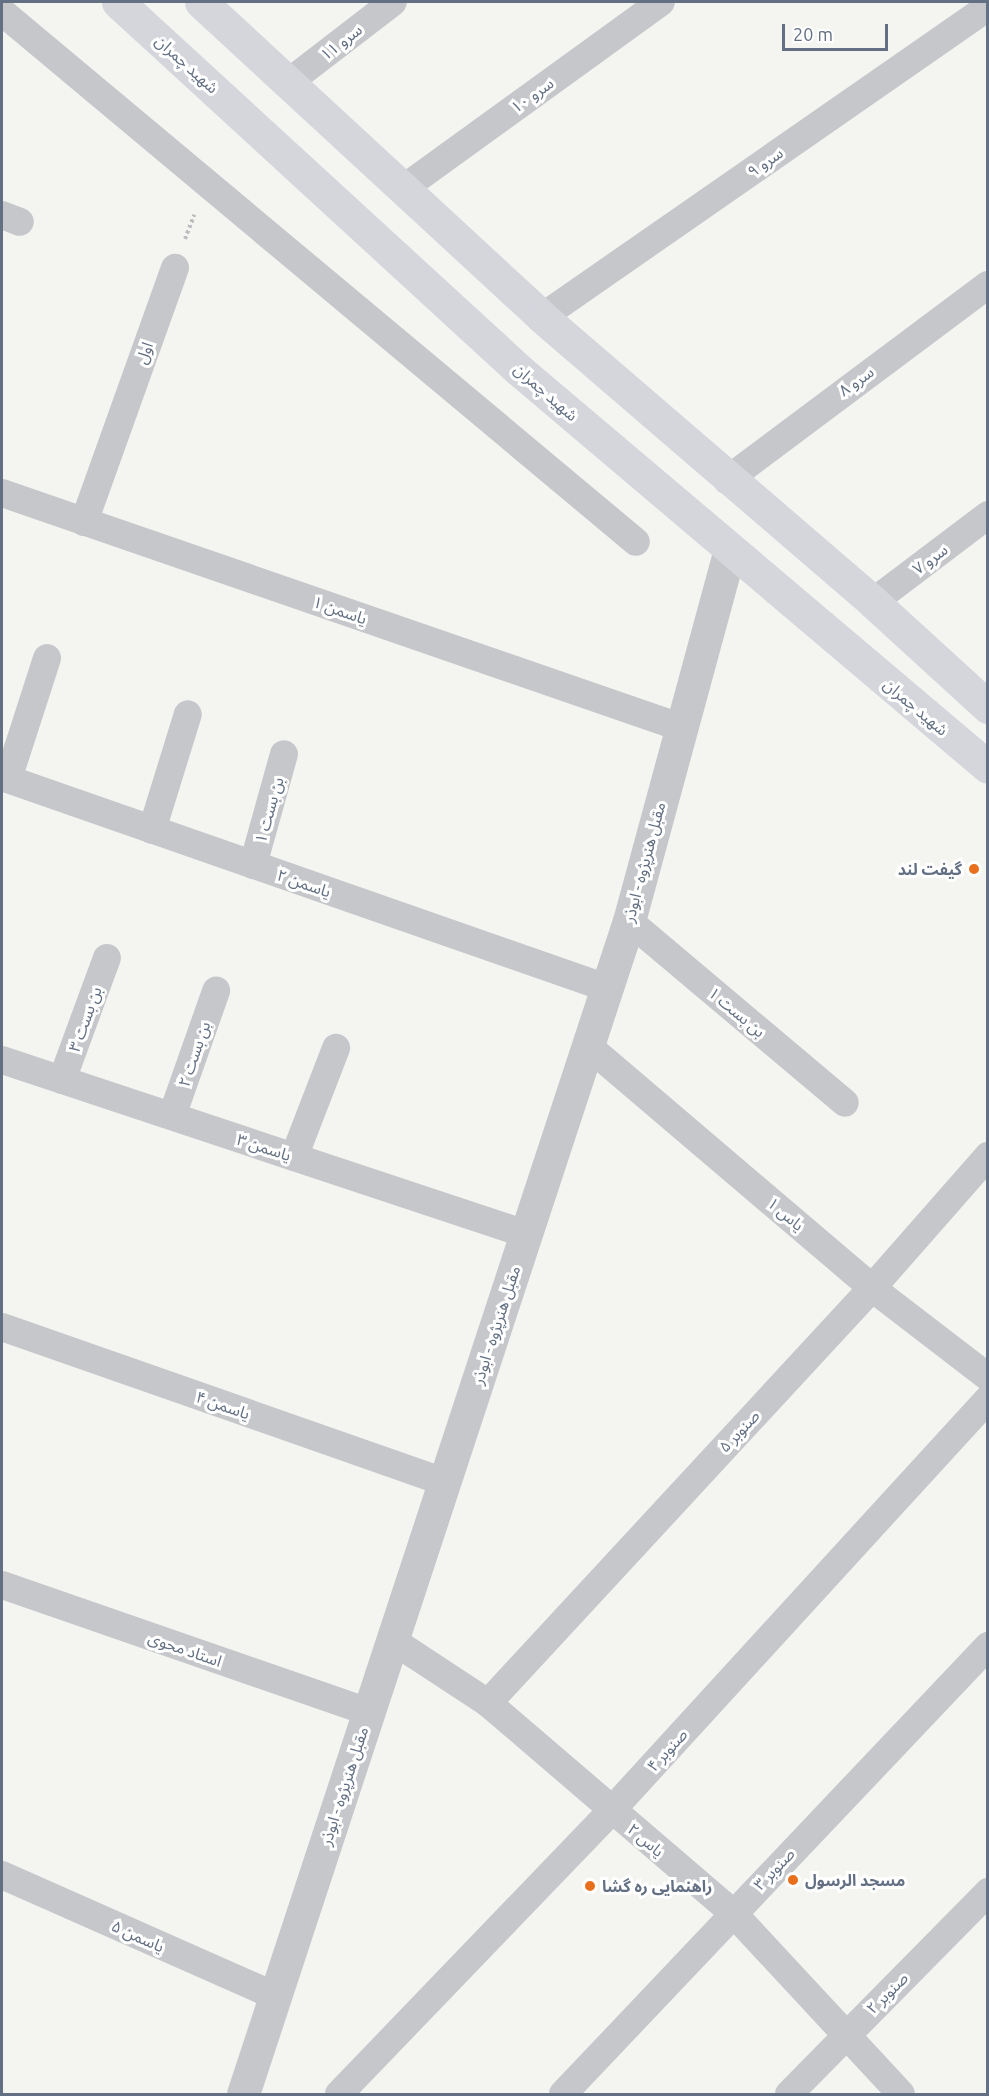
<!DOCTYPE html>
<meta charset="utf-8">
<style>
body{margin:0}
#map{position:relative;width:989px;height:2096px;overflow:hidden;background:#f4f5f1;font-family:Ubuntu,"Noto Sans Arabic",sans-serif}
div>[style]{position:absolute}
.path>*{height:4px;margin-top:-2px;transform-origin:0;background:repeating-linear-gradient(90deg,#bcbdc0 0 3px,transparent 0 6px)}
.minor>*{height:28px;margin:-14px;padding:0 14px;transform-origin:14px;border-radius:14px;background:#c5c7cb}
.tertiary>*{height:33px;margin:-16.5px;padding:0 16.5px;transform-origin:16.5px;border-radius:16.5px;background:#c5c7cb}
.secondary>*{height:33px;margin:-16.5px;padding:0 16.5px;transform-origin:16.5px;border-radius:16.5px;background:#d4d6dc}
.dots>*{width:16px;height:16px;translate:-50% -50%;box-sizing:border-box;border:3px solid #fff;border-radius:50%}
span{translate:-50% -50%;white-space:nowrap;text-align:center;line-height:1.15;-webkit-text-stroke:6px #fff;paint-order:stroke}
.street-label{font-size:16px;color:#636f83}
.poi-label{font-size:16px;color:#636f83;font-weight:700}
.right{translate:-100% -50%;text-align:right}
.left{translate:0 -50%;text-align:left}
.frame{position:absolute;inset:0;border:3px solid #636f83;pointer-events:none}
.scale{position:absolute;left:782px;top:24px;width:106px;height:27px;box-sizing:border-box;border:3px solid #636f83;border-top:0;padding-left:8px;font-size:18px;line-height:21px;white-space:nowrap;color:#636f83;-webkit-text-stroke:4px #fff;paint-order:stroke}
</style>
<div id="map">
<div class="path">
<i style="left:185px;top:239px;width:26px;rotate:-69deg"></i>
</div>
<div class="minor">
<i style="left:2px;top:12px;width:826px;rotate:39.89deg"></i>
<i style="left:289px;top:82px;width:131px;rotate:-37.6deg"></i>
<i style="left:404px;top:188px;width:317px;rotate:-35.9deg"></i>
<i style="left:2px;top:215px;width:19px;rotate:21deg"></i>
<i style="left:542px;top:317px;width:543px;rotate:-34.8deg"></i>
<i style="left:727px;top:480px;width:326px;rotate:-36.8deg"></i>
<i style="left:2px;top:493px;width:717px;rotate:19.04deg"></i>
<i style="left:84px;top:522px;width:270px;rotate:-70.3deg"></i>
<i style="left:873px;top:602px;width:144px;rotate:-37.1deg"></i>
<i style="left:2px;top:777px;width:641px;rotate:19.23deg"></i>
<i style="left:8px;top:779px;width:127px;rotate:-72.1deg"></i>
<i style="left:152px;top:830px;width:121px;rotate:-72.8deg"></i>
<i style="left:253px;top:865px;width:115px;rotate:-74.4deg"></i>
<i style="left:629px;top:921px;width:282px;rotate:40.1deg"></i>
<i style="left:588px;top:1046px;width:373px;rotate:40.4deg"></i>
<i style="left:872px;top:1288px;width:146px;rotate:37.5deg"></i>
<i style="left:2px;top:1060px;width:552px;rotate:18.37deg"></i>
<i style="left:62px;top:1080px;width:130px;rotate:-69.8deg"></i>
<i style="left:172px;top:1116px;width:133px;rotate:-70.6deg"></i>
<i style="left:294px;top:1157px;width:117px;rotate:-68.9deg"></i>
<i style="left:2px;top:1327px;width:468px;rotate:19.3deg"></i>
<i style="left:2px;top:1585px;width:387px;rotate:19.1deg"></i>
<i style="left:392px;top:1640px;width:115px;rotate:33.3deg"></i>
<i style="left:488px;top:1703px;width:321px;rotate:40.6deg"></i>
<i style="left:732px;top:1912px;width:248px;rotate:47.1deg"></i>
<i style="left:488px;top:1703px;width:565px;rotate:-47.22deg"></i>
<i style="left:872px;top:1288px;width:176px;rotate:-48.7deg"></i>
<i style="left:2px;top:1875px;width:299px;rotate:23.9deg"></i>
<i style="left:339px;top:2094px;width:393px;rotate:-46.1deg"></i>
<i style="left:611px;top:1811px;width:558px;rotate:-47.54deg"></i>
<i style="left:563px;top:2094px;width:618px;rotate:-46.51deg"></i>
<i style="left:789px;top:2094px;width:284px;rotate:-45.4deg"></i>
</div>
<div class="tertiary">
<i style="left:243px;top:2094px;width:1235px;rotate:-71.79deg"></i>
<i style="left:629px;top:921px;width:385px;rotate:-74.8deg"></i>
</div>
<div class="secondary">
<i style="left:118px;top:2px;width:544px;rotate:42.54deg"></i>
<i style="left:519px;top:370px;width:614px;rotate:40.25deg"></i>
<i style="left:201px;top:2px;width:464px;rotate:42.7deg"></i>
<i style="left:542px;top:317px;width:437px;rotate:40.7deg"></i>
<i style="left:873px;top:602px;width:156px;rotate:42.4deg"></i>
</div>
<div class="dots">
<i style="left:974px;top:869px;background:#e8701d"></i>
<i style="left:793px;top:1880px;background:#e8701d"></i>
<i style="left:590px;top:1886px;background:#e8701d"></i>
</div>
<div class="street-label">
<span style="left:341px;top:42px;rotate:-38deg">سرو ۱۱</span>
<span style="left:187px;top:64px;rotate:42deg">شهید چمران</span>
<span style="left:532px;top:95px;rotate:-36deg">سرو ۱۰</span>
<span style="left:765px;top:162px;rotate:-35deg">سرو ۹</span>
<span style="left:144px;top:353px;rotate:-70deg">اول</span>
<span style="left:856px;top:381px;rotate:-36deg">سرو ۸</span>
<span style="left:546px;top:392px;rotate:41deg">شهید چمران</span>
<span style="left:930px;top:559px;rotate:-37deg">سرو ۷</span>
<span style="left:340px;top:610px;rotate:19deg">یاسمن ۱</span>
<span style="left:916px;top:707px;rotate:40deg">شهید چمران</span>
<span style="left:269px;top:810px;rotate:-74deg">بن بست ۱</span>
<span style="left:644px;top:862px;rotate:-75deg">مقبل هنرپژوه - ابوذر</span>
<span style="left:304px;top:883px;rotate:19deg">یاسمن ۲</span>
<span style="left:737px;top:1012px;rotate:40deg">بن بست ۱</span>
<span style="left:85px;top:1019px;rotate:-70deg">بن بست ۳</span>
<span style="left:194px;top:1054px;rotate:-71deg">بن بست ۲</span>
<span style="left:264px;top:1147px;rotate:18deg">یاسمن ۳</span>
<span style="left:786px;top:1214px;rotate:40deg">یاس ۱</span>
<span style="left:496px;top:1325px;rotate:-72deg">مقبل هنرپژوه - ابوذر</span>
<span style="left:223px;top:1405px;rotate:19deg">یاسمن ۴</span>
<span style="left:739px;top:1431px;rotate:-47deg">صنوبر ۵</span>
<span style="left:185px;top:1649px;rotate:19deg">استاد محوی</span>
<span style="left:667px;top:1750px;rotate:-48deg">صنوبر ۴</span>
<span style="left:344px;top:1786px;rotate:-72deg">مقبل هنرپژوه - ابوذر</span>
<span style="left:646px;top:1840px;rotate:40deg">یاس ۲</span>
<span style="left:774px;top:1869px;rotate:-46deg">صنوبر ۳</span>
<span style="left:138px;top:1936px;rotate:24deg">یاسمن ۵</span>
<span style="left:887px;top:1993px;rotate:-45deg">صنوبر ۲</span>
</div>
<div class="poi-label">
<span class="right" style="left:962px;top:869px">گیفت لند</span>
<span class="left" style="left:805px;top:1880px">مسجد الرسول</span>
<span class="left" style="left:602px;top:1886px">راهنمایی ره گشا</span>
</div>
<div class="frame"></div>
<div class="scale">20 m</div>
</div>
